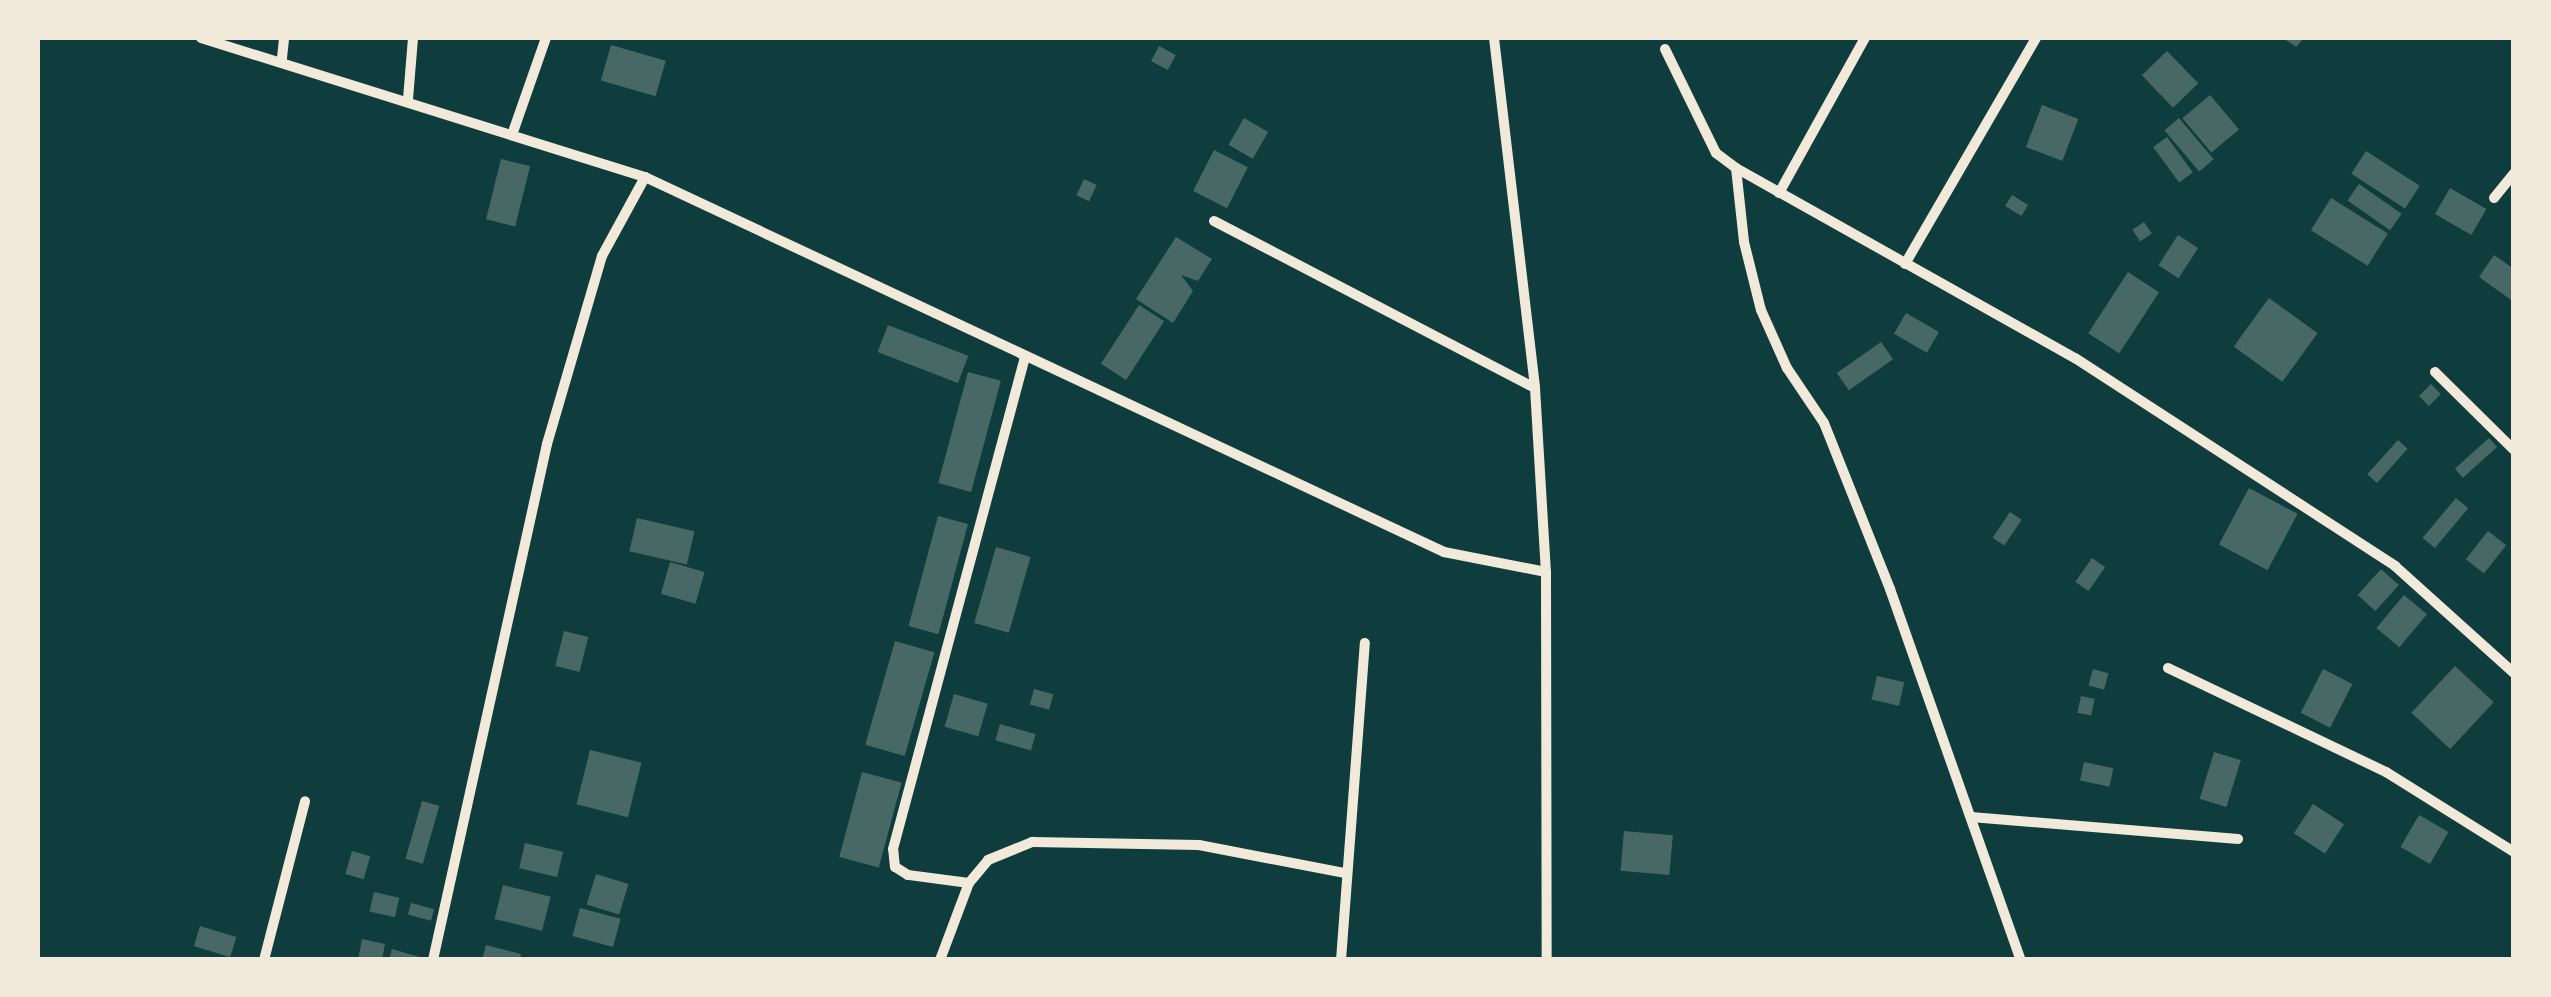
<!DOCTYPE html>
<style>
body{margin:0}
#map{position:relative;width:2551px;height:997px;overflow:hidden;background:#0f3d3e;font-family:"Fira Sans",sans-serif}
div>[style]{position:absolute}
.building>*{inset:0;background:#486865;transform-origin:0 0}
.minor>*{height:10px;margin:-5px;padding:0 5px;transform-origin:5px;border-radius:5px;background:#f1e9da}
span{translate:-50% -50%;white-space:nowrap;text-align:center;line-height:1.15;-webkit-text-stroke:10px #f1e9da;paint-order:stroke}
.frame{position:absolute;inset:0;border:40px solid #f1e9da;pointer-events:none}
</style>
<div id="map">
<div class="building">
<i style="clip-path:polygon(2283px 38px,2304px 38px,2296px 47px)"></i>
<i style="left:611px;top:45px;width:57px;height:37px;rotate:16deg"></i>
<i style="left:1159px;top:46px;width:19px;height:17px;rotate:28deg"></i>
<i style="left:2167px;top:51px;width:45px;height:35px;rotate:46deg"></i>
<i style="left:2210px;top:95px;width:45px;height:36px;rotate:50deg"></i>
<i style="left:2042px;top:105px;width:39px;height:45px;rotate:21deg"></i>
<i style="left:1244px;top:118px;width:28px;height:31px;rotate:30deg"></i>
<i style="left:2179px;top:118px;width:54px;height:19px;rotate:50deg"></i>
<i style="left:2167px;top:137px;width:44px;height:17px;rotate:54deg"></i>
<i style="left:1214px;top:150px;width:38px;height:46px;rotate:27deg"></i>
<i style="left:2366px;top:151px;width:64px;height:27px;rotate:33deg"></i>
<i style="left:501px;top:159px;width:30px;height:62px;rotate:14deg"></i>
<i style="left:1084px;top:179px;width:14px;height:18px;rotate:25deg"></i>
<i style="left:2359px;top:184px;width:52px;height:20px;rotate:35deg"></i>
<i style="left:2450px;top:188px;width:42px;height:30px;rotate:30deg"></i>
<i style="left:2012px;top:195px;width:19px;height:13px;rotate:32deg"></i>
<i style="left:2331px;top:198px;width:67px;height:38px;rotate:32deg"></i>
<i style="left:2144px;top:222px;width:14px;height:14px;rotate:56deg"></i>
<i style="left:2178px;top:235px;width:24px;height:36px;rotate:33deg"></i>
<i style="clip-path:polygon(1176px 237px,1212px 259px,1198px 281px,1181px 275px,1193px 291px,1173px 323px,1136px 299px)"></i>
<i style="clip-path:polygon(2494px 255px,2514px 269px,2514px 302px,2479px 277px)"></i>
<i style="left:2128px;top:272px;width:37px;height:73px;rotate:33deg"></i>
<i style="left:2269px;top:298px;width:60px;height:60px;rotate:36deg"></i>
<i style="left:1139px;top:305px;width:30px;height:70px;rotate:33deg"></i>
<i style="left:1906px;top:313px;width:38px;height:24px;rotate:30deg"></i>
<i style="left:888px;top:325px;width:86px;height:29px;rotate:21deg"></i>
<i style="left:1881px;top:342px;width:21px;height:54px;rotate:55deg"></i>
<i style="left:968px;top:372px;width:34px;height:115px;rotate:15deg"></i>
<i style="left:2431px;top:384px;width:14px;height:17px;rotate:45deg"></i>
<i style="left:2489px;top:438px;width:12px;height:46px;rotate:48deg"></i>
<i style="left:2398px;top:440px;width:13px;height:46px;rotate:42deg"></i>
<i style="left:2249px;top:488px;width:55px;height:64px;rotate:28deg"></i>
<i style="left:2456px;top:498px;width:16px;height:52px;rotate:40deg"></i>
<i style="left:2010px;top:512px;width:14px;height:31px;rotate:34deg"></i>
<i style="left:938px;top:516px;width:31px;height:114px;rotate:15deg"></i>
<i style="left:637px;top:518px;width:59px;height:34px;rotate:13deg"></i>
<i style="left:2488px;top:531px;width:23px;height:36px;rotate:38deg"></i>
<i style="left:996px;top:547px;width:36px;height:79px;rotate:16deg"></i>
<i style="left:2092px;top:558px;width:16px;height:29px;rotate:35deg"></i>
<i style="left:670px;top:562px;width:36px;height:33px;rotate:16deg"></i>
<i style="left:2381px;top:569px;width:24px;height:35px;rotate:42deg"></i>
<i style="left:2404px;top:595px;width:30px;height:43px;rotate:40deg"></i>
<i style="left:564px;top:631px;width:25px;height:36px;rotate:14deg"></i>
<i style="left:895px;top:641px;width:41px;height:108px;rotate:16deg"></i>
<i style="left:2455px;top:666px;width:53px;height:64px;rotate:43deg"></i>
<i style="left:2093px;top:669px;width:16px;height:17px;rotate:15deg"></i>
<i style="left:2323px;top:669px;width:33px;height:49px;rotate:27deg"></i>
<i style="left:1877px;top:676px;width:28px;height:24px;rotate:13deg"></i>
<i style="left:1034px;top:689px;width:20px;height:16px;rotate:15deg"></i>
<i style="left:954px;top:694px;width:35px;height:34px;rotate:16deg"></i>
<i style="left:2081px;top:696px;width:14px;height:17px;rotate:12deg"></i>
<i style="left:1000px;top:724px;width:37px;height:17px;rotate:16deg"></i>
<i style="left:590px;top:750px;width:53px;height:56px;rotate:14deg"></i>
<i style="left:2214px;top:752px;width:28px;height:49px;rotate:17deg"></i>
<i style="left:2084px;top:762px;width:30px;height:19px;rotate:12deg"></i>
<i style="left:862px;top:772px;width:41px;height:88px;rotate:15deg"></i>
<i style="left:422px;top:801px;width:18px;height:60px;rotate:16deg"></i>
<i style="left:2313px;top:804px;width:37px;height:35px;rotate:33deg"></i>
<i style="left:2419px;top:815px;width:34px;height:37px;rotate:30deg"></i>
<i style="left:1624px;top:831px;width:49px;height:40px;rotate:5deg"></i>
<i style="left:525px;top:843px;width:39px;height:26px;rotate:13deg"></i>
<i style="left:352px;top:851px;width:19px;height:24px;rotate:16deg"></i>
<i style="left:596px;top:874px;width:34px;height:32px;rotate:17deg"></i>
<i style="left:503px;top:885px;width:49px;height:35px;rotate:14deg"></i>
<i style="left:374px;top:892px;width:26px;height:20px;rotate:13deg"></i>
<i style="left:411px;top:903px;width:24px;height:12px;rotate:15deg"></i>
<i style="left:580px;top:908px;width:42px;height:29px;rotate:15deg"></i>
<i style="left:200px;top:926px;width:38px;height:21px;rotate:17deg"></i>
<i style="clip-path:polygon(362px 939px,385px 944px,382px 960px,358px 960px)"></i>
<i style="clip-path:polygon(486px 945px,521px 954px,520px 960px,482px 960px)"></i>
<i style="clip-path:polygon(392px 949px,423px 958px,423px 960px,389px 960px)"></i>
</div>
<div class="minor">
<i style="left:201px;top:38px;width:465px;rotate:17.4deg"></i>
<i style="left:645px;top:177px;width:883px;rotate:25.14deg"></i>
<i style="left:1444px;top:552px;width:104px;rotate:11.1deg"></i>
<i style="left:1494px;top:38px;width:352px;rotate:83.3deg"></i>
<i style="left:1535px;top:388px;width:184px;rotate:86.6deg"></i>
<i style="left:1546px;top:572px;width:388px;rotate:89.9deg"></i>
<i style="left:1665px;top:49px;width:116px;rotate:63.9deg"></i>
<i style="left:1716px;top:153px;width:25px;rotate:37deg"></i>
<i style="left:1736px;top:168px;width:389px;rotate:29.3deg"></i>
<i style="left:2075px;top:358px;width:382px;rotate:33deg"></i>
<i style="left:2395px;top:566px;width:160px;rotate:42deg"></i>
<i style="left:282px;top:58px;width:20px;rotate:-84deg"></i>
<i style="left:408px;top:99px;width:61px;rotate:-85.3deg"></i>
<i style="left:513px;top:132px;width:100px;rotate:-70.7deg"></i>
<i style="left:1736px;top:168px;width:74px;rotate:83.8deg"></i>
<i style="left:1744px;top:242px;width:70px;rotate:76deg"></i>
<i style="left:1761px;top:310px;width:64px;rotate:65.9deg"></i>
<i style="left:1787px;top:368px;width:66px;rotate:56.1deg"></i>
<i style="left:1824px;top:423px;width:179px;rotate:68.3deg"></i>
<i style="left:1890px;top:589px;width:393px;rotate:70.6deg"></i>
<i style="left:1779px;top:193px;width:177px;rotate:-61deg"></i>
<i style="left:2494px;top:198px;width:32px;rotate:-51deg"></i>
<i style="left:1214px;top:221px;width:362px;rotate:27.5deg"></i>
<i style="left:1905px;top:264px;width:261px;rotate:-59.9deg"></i>
<i style="left:2435px;top:372px;width:111px;rotate:44.6deg"></i>
<i style="left:2168px;top:668px;width:242px;rotate:25.5deg"></i>
<i style="left:2386px;top:772px;width:151px;rotate:32deg"></i>
<i style="left:1971px;top:817px;width:268px;rotate:4.7deg"></i>
<i style="left:969px;top:883px;width:62px;rotate:-172.5deg"></i>
<i style="left:908px;top:875px;width:15px;rotate:-148deg"></i>
<i style="left:895px;top:867px;width:18px;rotate:-96deg"></i>
<i style="left:893px;top:849px;width:509px;rotate:-74.98deg"></i>
<i style="left:264px;top:960px;width:164px;rotate:-75.5deg"></i>
<i style="left:433px;top:960px;width:528px;rotate:-77.54deg"></i>
<i style="left:547px;top:444px;width:196px;rotate:-73.7deg"></i>
<i style="left:602px;top:256px;width:90px;rotate:-61.4deg"></i>
<i style="left:940px;top:960px;width:82px;rotate:-69.4deg"></i>
<i style="left:969px;top:883px;width:30px;rotate:-50deg"></i>
<i style="left:988px;top:860px;width:48px;rotate:-22.2deg"></i>
<i style="left:1032px;top:842px;width:167px;rotate:1deg"></i>
<i style="left:1199px;top:845px;width:149px;rotate:10.9deg"></i>
<i style="left:1341px;top:960px;width:318px;rotate:-85.7deg"></i>
</div>
<div class="frame"></div>
</div>
